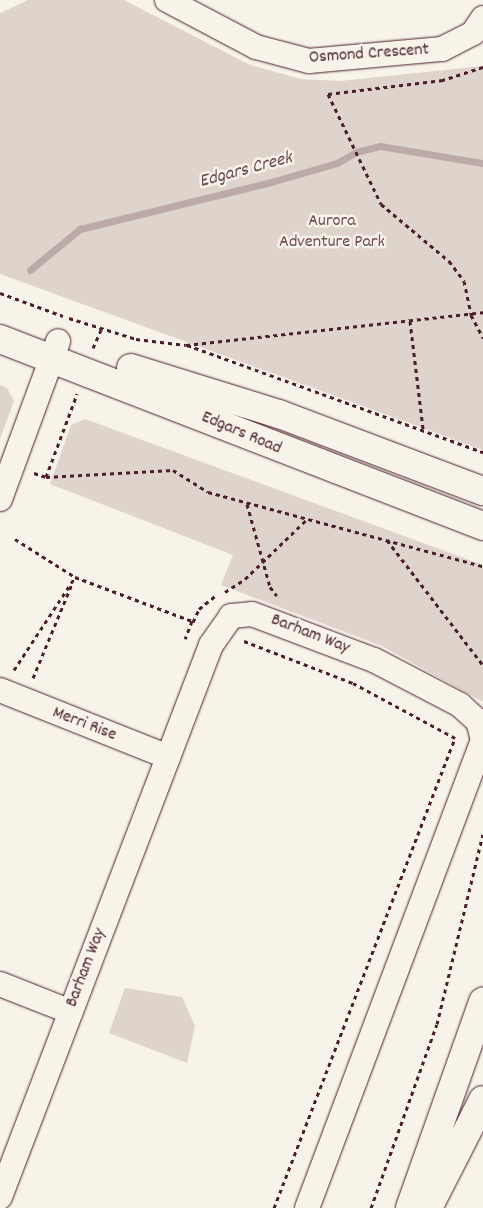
<!DOCTYPE html>
<style>
body{margin:0}
#map{position:relative;width:483px;height:1208px;overflow:hidden;background:#f7f3e8;font-family:Dekko,sans-serif}
div>[style]{position:absolute}
.green>*{inset:0;background:#ded4cc}
.stream>*{height:7px;margin:-3.5px;padding:0 3.5px;transform-origin:3.5px;border-radius:3.5px;background:#bcaaa7}
.path>*{height:3px;margin-top:-1.5px;transform-origin:0;background:repeating-linear-gradient(90deg,#4a1f2b 0 4px,transparent 0 8px)}
.roads{filter:drop-shadow(0 0 1px #4a1f2b) drop-shadow(0 0 1px #4a1f2b)}
.street>*{height:24px;margin:-12px;padding:0 12px;transform-origin:12px;border-radius:12px;background:#f7f3e8}
.secondary>*{height:28px;margin:-14px;padding:0 14px;transform-origin:14px;border-radius:14px;background:#f7f3e8}
span{translate:-50% -50%;white-space:nowrap;text-align:center;line-height:1.15;-webkit-text-stroke:5px #f7f3e8;paint-order:stroke}
.street-label{font-size:18px;color:#4a1f2b}
.park-label{font-size:18px;color:#6f4c53}
.water-label{font-size:19px;color:#6c4950;font-style:italic}
</style>
<div id="map">
<div class="green">
<i style="clip-path:polygon(28px 0,124px 0,250px 65px,301px 79px,340px 81px,483px 66px,483px 450px,0 274px,0 13px)"></i>
<i style="clip-path:polygon(0 385px,7px 388px,14px 401px,0 439px)"></i>
<i style="clip-path:polygon(85px 419px,483px 565px,483px 702px,382px 646px,221px 585px,233px 555px,50px 484px,71px 425px)"></i>
<i style="clip-path:polygon(125px 988px,182px 997px,195px 1026px,187px 1063px,109px 1033px)"></i>
</div>
<div class="stream">
<i style="left:30px;top:270px;width:65px;rotate:-39.4deg"></i>
<i style="left:80px;top:229px;width:197px;rotate:-13.8deg"></i>
<i style="left:271px;top:182px;width:69px;rotate:-16.1deg"></i>
<i style="left:337px;top:163px;width:22px;rotate:-30deg"></i>
<i style="left:356px;top:152px;width:25px;rotate:-14deg"></i>
<i style="left:380px;top:146px;width:104px;rotate:9.4deg"></i>
</div>
<div class="path">
<i style="left:483px;top:67px;width:42px;rotate:162deg"></i>
<i style="left:443px;top:80px;width:116px;rotate:173.1deg"></i>
<i style="left:328px;top:94px;width:122px;rotate:64.3deg"></i>
<i style="left:381px;top:204px;width:89px;rotate:40deg"></i>
<i style="left:449px;top:261px;width:25px;rotate:53deg"></i>
<i style="left:464px;top:281px;width:35px;rotate:78deg"></i>
<i style="left:471px;top:315px;width:26px;rotate:62deg"></i>
<i style="left:0;top:293px;width:67px;rotate:20.1deg"></i>
<i style="left:69px;top:318px;width:70px;rotate:17.4deg"></i>
<i style="left:136px;top:339px;width:50px;rotate:6.8deg"></i>
<i style="left:186px;top:345px;width:299px;rotate:-6.3deg"></i>
<i style="left:410px;top:321px;width:109px;rotate:83.1deg"></i>
<i style="left:187px;top:345px;width:315px;rotate:19.9deg"></i>
<i style="left:93px;top:348px;width:20px;rotate:-66deg"></i>
<i style="left:34px;top:473px;width:13px;rotate:18deg"></i>
<i style="left:46px;top:477px;width:127px;rotate:-3.2deg"></i>
<i style="left:173px;top:470px;width:41px;rotate:32.2deg"></i>
<i style="left:208px;top:492px;width:285px;rotate:15.1deg"></i>
<i style="left:46px;top:477px;width:89px;rotate:-69.5deg"></i>
<i style="left:247px;top:504px;width:86px;rotate:74.5deg"></i>
<i style="left:270px;top:587px;width:11px;rotate:52deg"></i>
<i style="left:15px;top:539px;width:71px;rotate:32.3deg"></i>
<i style="left:75px;top:577px;width:125px;rotate:20.6deg"></i>
<i style="left:192px;top:621px;width:19px;rotate:111deg"></i>
<i style="left:387px;top:540px;width:158px;rotate:52.5deg"></i>
<i style="left:225px;top:592px;width:24px;rotate:-33deg"></i>
<i style="left:245px;top:579px;width:85px;rotate:-44deg"></i>
<i style="left:193px;top:622px;width:14px;rotate:-65deg"></i>
<i style="left:199px;top:609px;width:21px;rotate:-39deg"></i>
<i style="left:244px;top:641px;width:117px;rotate:21.1deg"></i>
<i style="left:353px;top:683px;width:116px;rotate:28.3deg"></i>
<i style="left:14px;top:670px;width:111px;rotate:-56.7deg"></i>
<i style="left:33px;top:678px;width:102px;rotate:-67.5deg"></i>
<i style="left:274px;top:1208px;width:504px;rotate:-68.94deg"></i>
<i style="left:371px;top:1208px;width:195px;rotate:-70.3deg"></i>
<i style="left:437px;top:1024px;width:195px;rotate:-76.4deg"></i>
</div>
<div class="roads">
<div class="street">
<i style="left:167px;top:0;width:101px;rotate:27.8deg"></i>
<i style="left:256px;top:47px;width:55px;rotate:14.8deg"></i>
<i style="left:309px;top:61px;width:134px;rotate:-5.2deg"></i>
<i style="left:442px;top:49px;width:35px;rotate:-27deg"></i>
<i style="left:473px;top:33px;width:18px;rotate:-56deg"></i>
<i style="left:0;top:499px;width:168px;rotate:-69.8deg"></i>
<i style="left:0;top:690px;width:181px;rotate:21.7deg"></i>
<i style="left:0;top:984px;width:76px;rotate:21.5deg"></i>
<i style="left:0;top:1197px;width:591px;rotate:-69.08deg"></i>
<i style="left:211px;top:645px;width:35px;rotate:-55deg"></i>
<i style="left:231px;top:616px;width:21px;rotate:-5deg"></i>
<i style="left:252px;top:614px;width:130px;rotate:20.7deg"></i>
<i style="left:374px;top:660px;width:97px;rotate:27.6deg"></i>
<i style="left:460px;top:705px;width:24px;rotate:42deg"></i>
<i style="left:478px;top:721px;width:20px;rotate:75deg"></i>
<i style="left:483px;top:740px;width:500px;rotate:110.6deg"></i>
</div>
<div class="secondary">
<i style="left:0;top:339px;width:518px;rotate:21.16deg"></i>
<i style="left:131px;top:368px;width:155px;rotate:17.3deg"></i>
<i style="left:279px;top:414px;width:218px;rotate:20.7deg"></i>
<i style="left:410px;top:1208px;width:219px;rotate:-70.5deg"></i>
<i style="left:428px;top:1208px;width:121px;rotate:-63deg"></i>
</div>
</div>
<div class="street-label">
<span style="left:369px;top:55px;rotate:-4deg">Osmond Crescent</span>
<span style="left:241px;top:434px;rotate:23deg">Edgars Road</span>
<span style="left:310px;top:635px;rotate:21deg">Barham Way</span>
<span style="left:84px;top:725px;rotate:21deg">Merri Rise</span>
<span style="left:87px;top:968px;rotate:-69deg">Barham Way</span>
</div>
<div class="park-label">
<span style="left:332px;top:233px">Aurora<br>Adventure Park</span>
</div>
<div class="water-label">
<span style="left:246px;top:171px;rotate:-15deg">Edgars Creek</span>
</div>
</div>
